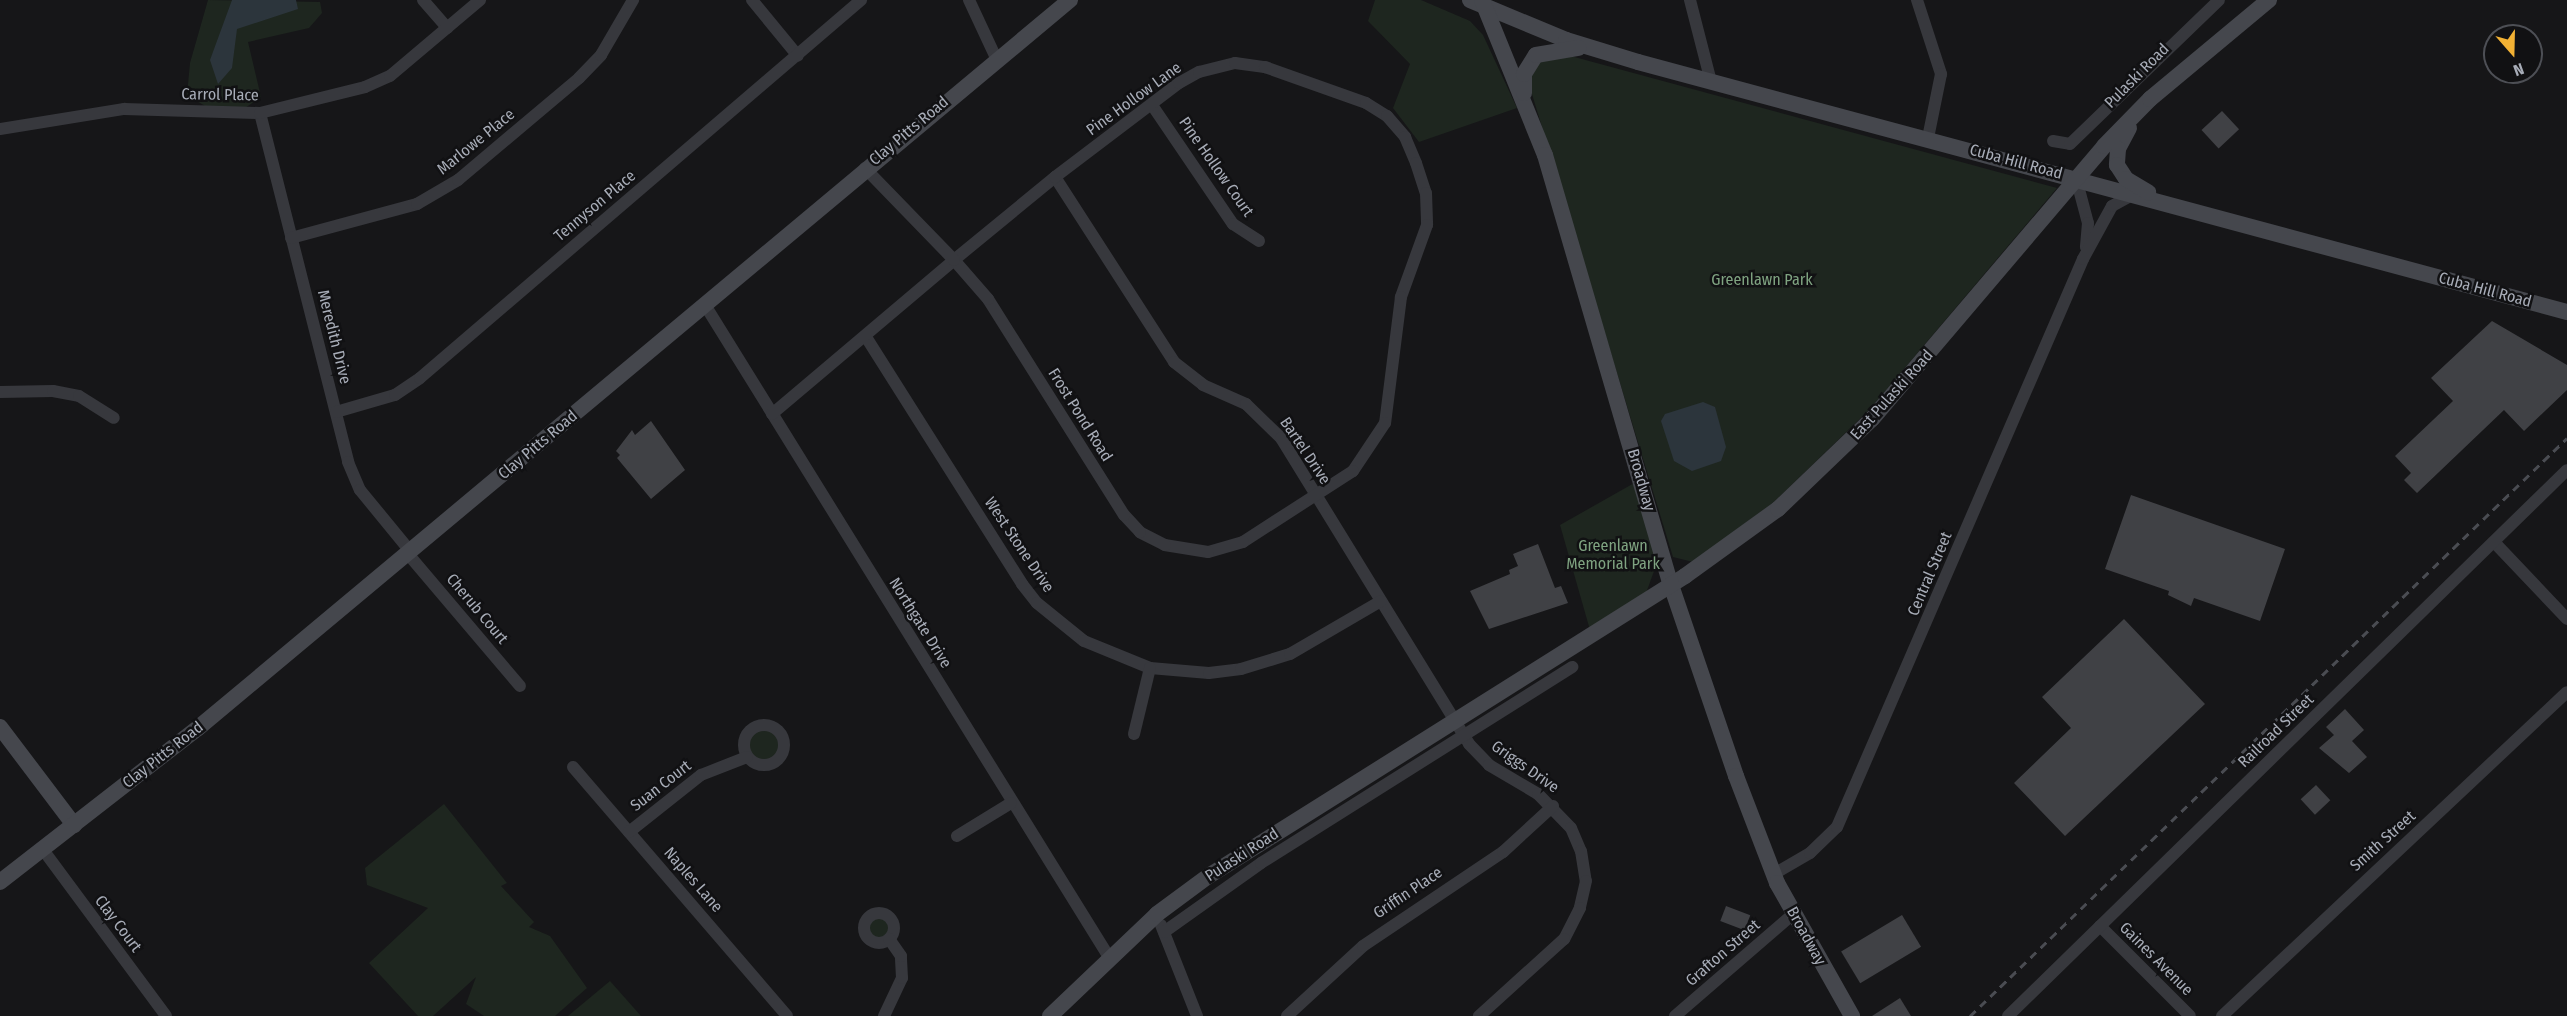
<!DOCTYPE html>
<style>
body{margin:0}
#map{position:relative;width:2567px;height:1016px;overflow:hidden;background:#161618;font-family:"Fira Sans Condensed",sans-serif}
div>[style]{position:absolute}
.green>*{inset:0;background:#1e261f}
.round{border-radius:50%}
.water>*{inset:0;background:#2c353c}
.building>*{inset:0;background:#404145;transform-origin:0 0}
.street>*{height:12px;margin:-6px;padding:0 6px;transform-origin:6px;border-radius:6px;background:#37383d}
.street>.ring{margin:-6px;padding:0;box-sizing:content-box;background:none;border:12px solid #37383d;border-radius:50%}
.secondary>*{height:16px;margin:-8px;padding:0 8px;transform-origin:8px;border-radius:8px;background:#45474d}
.rail>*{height:3px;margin-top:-1.5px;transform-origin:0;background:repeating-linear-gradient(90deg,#4a4c52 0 8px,transparent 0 14px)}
span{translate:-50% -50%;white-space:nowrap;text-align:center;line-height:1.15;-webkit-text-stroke:5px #111113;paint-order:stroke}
.street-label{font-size:16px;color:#a8adb8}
.park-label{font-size:16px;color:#7fa381}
.north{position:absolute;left:2483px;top:24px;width:60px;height:60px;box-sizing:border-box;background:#111113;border:2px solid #4d4f55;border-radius:50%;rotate:160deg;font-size:16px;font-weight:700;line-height:24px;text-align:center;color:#a8adb8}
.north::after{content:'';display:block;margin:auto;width:21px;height:27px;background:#f2b134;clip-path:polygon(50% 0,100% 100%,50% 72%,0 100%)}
</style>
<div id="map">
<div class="green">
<i style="clip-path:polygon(208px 0,320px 2px,322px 13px,309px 28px,248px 42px,261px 97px,242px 110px,205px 106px,187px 95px,190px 63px)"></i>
<i style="clip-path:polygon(1375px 0,1421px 0,1470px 21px,1483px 35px,1517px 108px,1419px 142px,1393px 108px,1410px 64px,1368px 21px)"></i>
<i style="clip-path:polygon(1556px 52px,2057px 188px,1870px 409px,1774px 502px,1693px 562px,1673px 557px,1528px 81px,1529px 70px)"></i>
<i style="clip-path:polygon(1636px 482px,1658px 560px,1645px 596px,1590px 630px,1560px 525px)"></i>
<i class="round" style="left:747px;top:728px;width:34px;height:34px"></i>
<i style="clip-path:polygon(444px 804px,507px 883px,501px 886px,534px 922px,529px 927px,550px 936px,587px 988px,555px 1016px,484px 1016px,466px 1004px,476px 977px,433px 1016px,418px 1016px,369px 963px,428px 908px,367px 885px,365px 868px)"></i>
<i class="round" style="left:867px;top:916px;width:24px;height:24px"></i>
<i style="clip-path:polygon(610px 981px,641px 1016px,568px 1016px)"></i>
</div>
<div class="water">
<i style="clip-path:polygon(232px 0,296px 0,298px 9px,237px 29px,232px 68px,218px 84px,210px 60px)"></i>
<i style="clip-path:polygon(1703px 402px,1715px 407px,1726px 447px,1721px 461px,1692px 471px,1674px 461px,1661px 421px,1665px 414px)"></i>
</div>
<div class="building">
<i style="left:2222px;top:111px;width:25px;height:28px;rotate:47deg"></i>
<i style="clip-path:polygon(2492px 321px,2567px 365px,2567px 390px,2524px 431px,2504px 410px,2417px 493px,2404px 480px,2411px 473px,2395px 456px,2453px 401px,2431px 378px)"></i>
<i style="clip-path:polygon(651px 421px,685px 470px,651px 499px,617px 458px,620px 455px,616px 451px,632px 430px,635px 435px)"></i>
<i style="clip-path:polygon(2131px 495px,2285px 549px,2260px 621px,2194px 598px,2191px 606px,2168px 595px,2169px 591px,2105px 569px)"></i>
<i style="clip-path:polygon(1538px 544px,1555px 588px,1561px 586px,1568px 603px,1489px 629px,1470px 591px,1510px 574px,1509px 570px,1518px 566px,1513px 554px)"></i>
<i style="clip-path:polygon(2124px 619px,2205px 704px,2065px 836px,2014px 783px,2071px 728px,2042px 697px)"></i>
<i style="clip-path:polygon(2345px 709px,2364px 730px,2352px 741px,2367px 757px,2349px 773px,2319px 748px,2334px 735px,2326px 727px)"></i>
<i style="left:2316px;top:785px;width:21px;height:21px;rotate:47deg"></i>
<i style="left:1726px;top:906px;width:26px;height:16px;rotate:21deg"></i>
<i style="left:1902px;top:915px;width:37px;height:71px;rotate:59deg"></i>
<i style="clip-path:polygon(1900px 998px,1911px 1016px,1872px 1016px)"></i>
</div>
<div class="street">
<i style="left:423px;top:0;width:37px;rotate:49deg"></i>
<i style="left:752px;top:0;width:72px;rotate:50.6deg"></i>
<i style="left:969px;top:0;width:64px;rotate:65deg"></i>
<i style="left:1690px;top:0;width:85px;rotate:75.6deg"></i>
<i style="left:1917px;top:0;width:78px;rotate:72deg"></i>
<i style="left:1941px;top:74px;width:65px;rotate:101.5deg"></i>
<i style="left:1152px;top:105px;width:144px;rotate:55.8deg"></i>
<i style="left:1233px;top:224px;width:31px;rotate:33deg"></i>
<i style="left:260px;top:113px;width:360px;rotate:75.8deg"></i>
<i style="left:348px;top:462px;width:30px;rotate:67deg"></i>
<i style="left:360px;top:490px;width:80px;rotate:50.6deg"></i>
<i style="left:0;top:129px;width:126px;rotate:-9.2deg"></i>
<i style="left:124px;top:109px;width:136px;rotate:1.7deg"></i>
<i style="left:260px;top:113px;width:108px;rotate:-13.9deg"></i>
<i style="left:365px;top:87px;width:27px;rotate:-24deg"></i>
<i style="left:390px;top:76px;width:118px;rotate:-40.2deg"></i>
<i style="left:2053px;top:141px;width:17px;rotate:10deg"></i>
<i style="left:2070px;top:144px;width:207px;rotate:-44deg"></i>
<i style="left:1055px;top:177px;width:220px;rotate:57.2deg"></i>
<i style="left:1174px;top:362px;width:37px;rotate:38deg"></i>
<i style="left:1203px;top:385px;width:47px;rotate:23.8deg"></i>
<i style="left:1246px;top:404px;width:49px;rotate:44.2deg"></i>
<i style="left:1281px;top:438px;width:359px;rotate:58.4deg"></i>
<i style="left:1469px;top:744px;width:29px;rotate:46deg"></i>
<i style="left:1489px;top:765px;width:57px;rotate:30.6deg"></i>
<i style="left:1538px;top:794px;width:47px;rotate:45.9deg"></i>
<i style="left:1571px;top:828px;width:25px;rotate:67deg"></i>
<i style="left:1581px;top:851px;width:30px;rotate:81deg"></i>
<i style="left:1586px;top:881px;width:28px;rotate:103deg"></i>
<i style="left:1580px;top:908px;width:35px;rotate:117deg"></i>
<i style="left:1564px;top:939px;width:115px;rotate:137.8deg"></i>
<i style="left:2076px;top:178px;width:47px;rotate:75.1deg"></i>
<i style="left:2088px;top:223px;width:24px;rotate:95deg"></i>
<i style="left:291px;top:238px;width:131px;rotate:-15.1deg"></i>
<i style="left:417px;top:204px;width:48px;rotate:-30.3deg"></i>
<i style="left:458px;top:180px;width:158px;rotate:-40.1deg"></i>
<i style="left:579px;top:78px;width:32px;rotate:-46deg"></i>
<i style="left:601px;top:55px;width:64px;rotate:-59.8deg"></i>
<i style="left:705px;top:305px;width:767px;rotate:58.22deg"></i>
<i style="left:866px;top:337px;width:292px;rotate:57.7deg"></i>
<i style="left:1022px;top:584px;width:24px;rotate:52deg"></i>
<i style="left:1037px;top:603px;width:60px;rotate:39deg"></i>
<i style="left:1084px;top:641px;width:71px;rotate:22.2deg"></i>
<i style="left:1150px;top:668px;width:59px;rotate:4.8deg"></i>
<i style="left:1209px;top:673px;width:32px;rotate:-7deg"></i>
<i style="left:1241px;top:669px;width:51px;rotate:-17deg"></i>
<i style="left:1290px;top:654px;width:105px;rotate:-30.2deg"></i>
<i style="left:0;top:392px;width:53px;rotate:-1.1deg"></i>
<i style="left:53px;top:391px;width:26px;rotate:11deg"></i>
<i style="left:79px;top:396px;width:41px;rotate:32.2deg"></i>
<i style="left:336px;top:412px;width:61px;rotate:-16.1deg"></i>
<i style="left:395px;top:395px;width:30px;rotate:-34deg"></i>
<i style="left:420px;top:378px;width:581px;rotate:-40.6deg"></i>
<i style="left:772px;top:414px;width:238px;rotate:-40.2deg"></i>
<i style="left:954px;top:260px;width:131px;rotate:-39.4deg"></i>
<i style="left:1055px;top:177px;width:156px;rotate:-37.2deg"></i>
<i style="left:1179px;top:83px;width:23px;rotate:-29deg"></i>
<i style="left:1199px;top:72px;width:37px;rotate:-14deg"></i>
<i style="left:1235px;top:63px;width:30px;rotate:8deg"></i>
<i style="left:1265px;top:67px;width:107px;rotate:19.6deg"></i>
<i style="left:1366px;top:103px;width:25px;rotate:32deg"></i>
<i style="left:1387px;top:116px;width:28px;rotate:49deg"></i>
<i style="left:1405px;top:137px;width:28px;rotate:67deg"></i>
<i style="left:1416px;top:163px;width:32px;rotate:72deg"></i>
<i style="left:1426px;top:193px;width:32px;rotate:88deg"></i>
<i style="left:1427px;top:225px;width:77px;rotate:109.9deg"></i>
<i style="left:1401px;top:297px;width:127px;rotate:97.2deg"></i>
<i style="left:1385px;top:423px;width:58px;rotate:123.7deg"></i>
<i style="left:1353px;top:471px;width:131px;rotate:147.2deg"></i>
<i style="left:1243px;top:542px;width:36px;rotate:164deg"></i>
<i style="left:1208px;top:552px;width:44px;rotate:-170.8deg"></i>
<i style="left:1165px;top:545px;width:28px;rotate:-153deg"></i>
<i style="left:1140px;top:532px;width:23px;rotate:-133deg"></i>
<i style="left:1124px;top:515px;width:255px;rotate:-122.2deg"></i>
<i style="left:988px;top:299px;width:52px;rotate:-131.1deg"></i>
<i style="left:954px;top:260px;width:128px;rotate:-134.1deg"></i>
<i style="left:2494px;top:542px;width:106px;rotate:46.5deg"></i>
<i style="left:408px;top:554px;width:173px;rotate:49.7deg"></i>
<i class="ring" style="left:744px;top:725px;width:28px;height:28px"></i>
<i style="left:1134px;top:734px;width:68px;rotate:-76.4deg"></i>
<i style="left:573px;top:767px;width:328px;rotate:49.3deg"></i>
<i style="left:629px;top:832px;width:92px;rotate:-38.4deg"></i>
<i style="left:701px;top:775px;width:49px;rotate:-21.4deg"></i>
<i style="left:957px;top:836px;width:63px;rotate:-31.4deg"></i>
<i style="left:44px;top:851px;width:205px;rotate:53.5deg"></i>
<i style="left:1774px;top:874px;width:42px;rotate:-30.3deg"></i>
<i style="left:1810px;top:853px;width:37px;rotate:-44deg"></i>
<i style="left:1837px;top:827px;width:619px;rotate:-66.58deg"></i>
<i style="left:2083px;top:259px;width:60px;rotate:-61.3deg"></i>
<i style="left:2112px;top:206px;width:25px;rotate:-29deg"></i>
<i class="ring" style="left:864px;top:913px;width:18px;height:18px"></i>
<i style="left:1161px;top:925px;width:98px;rotate:68.4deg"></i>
<i style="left:2100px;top:926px;width:127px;rotate:45deg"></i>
<i style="left:1164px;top:932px;width:119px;rotate:-35.4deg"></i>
<i style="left:1261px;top:863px;width:368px;rotate:-32.2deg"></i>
<i style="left:884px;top:1016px;width:42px;rotate:-64.7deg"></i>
<i style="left:902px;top:978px;width:22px;rotate:-93deg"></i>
<i style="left:901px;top:956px;width:21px;rotate:-125deg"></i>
<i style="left:1287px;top:1016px;width:103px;rotate:-42.6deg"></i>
<i style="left:1363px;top:946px;width:169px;rotate:-33.9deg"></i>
<i style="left:1503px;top:852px;width:68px;rotate:-42.6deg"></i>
<i style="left:1675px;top:1016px;width:156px;rotate:-40.8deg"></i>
<i style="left:2008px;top:1016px;width:781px;rotate:-44.33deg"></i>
<i style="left:2222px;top:1016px;width:473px;rotate:-43.2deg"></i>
</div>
<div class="secondary">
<i style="left:1470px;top:0;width:104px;rotate:22.6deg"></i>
<i style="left:1566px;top:40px;width:75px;rotate:17deg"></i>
<i style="left:1638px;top:62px;width:962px;rotate:15.06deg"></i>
<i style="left:1482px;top:0;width:167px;rotate:67.9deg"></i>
<i style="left:1545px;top:155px;width:448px;rotate:73.7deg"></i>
<i style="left:1671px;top:585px;width:202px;rotate:71.2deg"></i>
<i style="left:1736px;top:776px;width:115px;rotate:69deg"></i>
<i style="left:1777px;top:883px;width:153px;rotate:60.6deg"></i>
<i style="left:1524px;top:93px;width:19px;rotate:-90deg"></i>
<i style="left:1524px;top:74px;width:22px;rotate:-58deg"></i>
<i style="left:1536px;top:55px;width:43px;rotate:-9.5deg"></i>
<i style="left:2129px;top:128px;width:24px;rotate:118deg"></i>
<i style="left:2118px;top:149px;width:16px;rotate:94deg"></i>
<i style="left:2117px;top:165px;width:17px;rotate:57deg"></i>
<i style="left:2126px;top:179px;width:26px;rotate:31deg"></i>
<i style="left:0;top:727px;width:123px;rotate:52.9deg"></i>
<i style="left:0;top:882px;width:251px;rotate:-37.9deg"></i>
<i style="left:198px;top:728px;width:1136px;rotate:-39.86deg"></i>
<i style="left:1050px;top:1016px;width:148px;rotate:-43.6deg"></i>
<i style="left:1157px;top:914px;width:62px;rotate:-36.5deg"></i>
<i style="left:1207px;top:877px;width:565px;rotate:-32.2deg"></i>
<i style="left:1685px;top:576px;width:115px;rotate:-35.8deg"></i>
<i style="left:1778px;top:509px;width:130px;rotate:-43.8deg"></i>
<i style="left:1872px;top:419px;width:358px;rotate:-49.6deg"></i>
<i style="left:2104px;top:146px;width:66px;rotate:-45.6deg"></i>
<i style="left:2150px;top:99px;width:155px;rotate:-39.8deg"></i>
</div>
<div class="rail">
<i style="left:1970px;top:1016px;width:831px;rotate:-44.07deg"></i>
</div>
<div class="street-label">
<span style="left:2137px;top:76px;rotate:-45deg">Pulaski Road</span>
<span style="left:220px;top:95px;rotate:1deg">Carrol Place</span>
<span style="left:1134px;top:99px;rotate:-36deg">Pine Hollow Lane</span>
<span style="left:909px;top:131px;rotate:-40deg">Clay Pitts Road</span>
<span style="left:476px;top:142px;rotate:-39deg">Marlowe Place</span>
<span style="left:2016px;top:162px;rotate:15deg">Cuba Hill Road</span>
<span style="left:1216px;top:167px;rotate:55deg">Pine Hollow Court</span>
<span style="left:595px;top:206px;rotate:-40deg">Tennyson Place</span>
<span style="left:2485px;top:290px;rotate:15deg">Cuba Hill Road</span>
<span style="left:334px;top:337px;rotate:76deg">Meredith Drive</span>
<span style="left:1892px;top:395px;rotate:-48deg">East Pulaski Road</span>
<span style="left:1080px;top:415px;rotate:58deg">Frost Pond Road</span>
<span style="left:538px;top:445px;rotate:-40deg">Clay Pitts Road</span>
<span style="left:1305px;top:451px;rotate:56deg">Bartel Drive</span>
<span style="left:1641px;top:480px;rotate:74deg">Broadway</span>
<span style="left:1019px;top:545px;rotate:56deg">West Stone Drive</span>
<span style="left:1930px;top:574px;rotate:-67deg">Central Street</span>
<span style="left:477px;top:609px;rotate:50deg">Cherub Court</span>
<span style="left:920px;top:623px;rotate:58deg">Northgate Drive</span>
<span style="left:2276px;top:731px;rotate:-44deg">Railroad Street</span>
<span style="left:163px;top:755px;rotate:-38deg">Clay Pitts Road</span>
<span style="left:1525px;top:767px;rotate:35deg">Griggs Drive</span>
<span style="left:661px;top:786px;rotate:-38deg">Suan Court</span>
<span style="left:2383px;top:841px;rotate:-42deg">Smith Street</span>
<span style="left:1242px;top:855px;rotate:-33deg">Pulaski Road</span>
<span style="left:693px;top:880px;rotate:49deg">Naples Lane</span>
<span style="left:1408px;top:893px;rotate:-34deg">Griffin Place</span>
<span style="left:118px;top:924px;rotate:53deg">Clay Court</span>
<span style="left:1806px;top:936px;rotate:61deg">Broadway</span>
<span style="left:1723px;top:953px;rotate:-41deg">Grafton Street</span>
<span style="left:2156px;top:959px;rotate:45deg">Gaines Avenue</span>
</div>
<div class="park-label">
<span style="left:1762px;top:280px">Greenlawn Park</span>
<span style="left:1613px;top:555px">Greenlawn<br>Memorial Park</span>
</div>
<div class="north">N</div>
</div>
